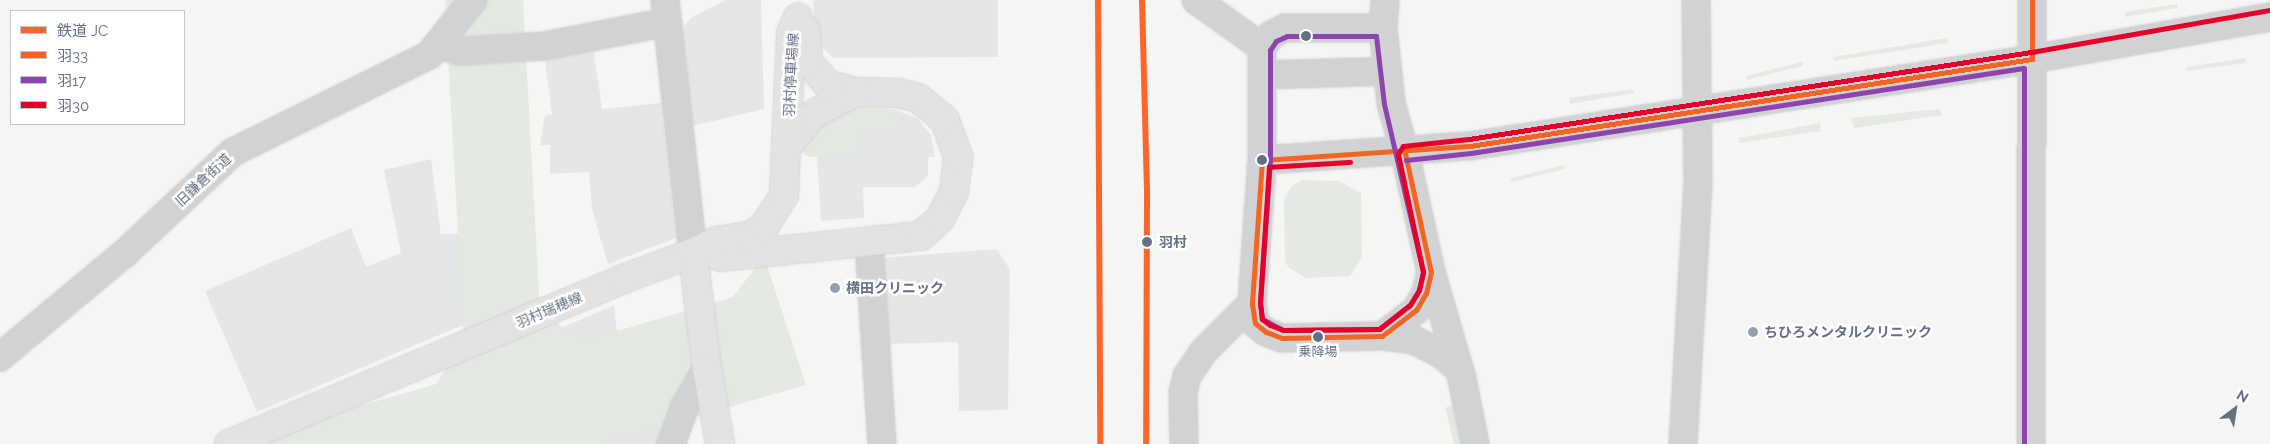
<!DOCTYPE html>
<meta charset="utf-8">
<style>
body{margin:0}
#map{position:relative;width:2270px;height:444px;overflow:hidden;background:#f5f6f4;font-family:Raleway,"Noto Sans JP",sans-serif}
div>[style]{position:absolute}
.built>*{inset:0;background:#e5e6e7}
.green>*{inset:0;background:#e4e9e2;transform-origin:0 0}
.roads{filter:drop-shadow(0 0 1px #d1d3d3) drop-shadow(0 0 1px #d1d3d3)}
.minor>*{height:28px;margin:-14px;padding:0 14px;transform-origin:14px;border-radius:14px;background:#d1d2d3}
.major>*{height:28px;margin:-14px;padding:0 14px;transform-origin:14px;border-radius:14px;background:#e3e3e4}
.bus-1>*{height:5px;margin:-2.5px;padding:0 2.5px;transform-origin:2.5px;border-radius:2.5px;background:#f26522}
.bus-2>*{height:5px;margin:-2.5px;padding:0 2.5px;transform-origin:2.5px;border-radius:2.5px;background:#8e44ad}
.bus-3>*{height:5px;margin:-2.5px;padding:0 2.5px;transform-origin:2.5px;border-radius:2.5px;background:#e4002b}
.rail-1>*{height:6px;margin:-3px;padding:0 3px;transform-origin:3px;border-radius:3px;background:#fe642e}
.dots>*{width:14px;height:14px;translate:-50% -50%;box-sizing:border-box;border:2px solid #fff;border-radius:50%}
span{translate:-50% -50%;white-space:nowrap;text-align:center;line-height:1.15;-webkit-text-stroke:5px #fff;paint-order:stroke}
.bus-label{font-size:13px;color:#637187}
.street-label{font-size:14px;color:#637187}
.stop-label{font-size:14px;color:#637187;font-weight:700}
.left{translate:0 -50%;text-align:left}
.poi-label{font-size:14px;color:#637187;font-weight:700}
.legend{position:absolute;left:10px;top:10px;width:175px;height:115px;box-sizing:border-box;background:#fff;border:1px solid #c1c6cf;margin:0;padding:6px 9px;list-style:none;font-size:15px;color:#637187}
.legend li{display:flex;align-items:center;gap:10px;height:25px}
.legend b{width:25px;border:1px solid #c1c6cf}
.north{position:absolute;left:2210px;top:384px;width:50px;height:50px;-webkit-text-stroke:4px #fff;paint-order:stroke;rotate:31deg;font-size:14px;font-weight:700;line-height:20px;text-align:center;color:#637187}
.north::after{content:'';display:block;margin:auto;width:18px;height:22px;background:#637187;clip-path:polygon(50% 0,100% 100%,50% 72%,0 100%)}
</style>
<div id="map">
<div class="built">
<i style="clip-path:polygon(726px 0,761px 0,764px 109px,692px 126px,682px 28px,692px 17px)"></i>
<i style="clip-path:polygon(813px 0,998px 0,998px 57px,834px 58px,815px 41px)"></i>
<i style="clip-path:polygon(593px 46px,602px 109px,661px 103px,676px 238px,608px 264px,592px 209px,589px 172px,550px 174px,550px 145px,540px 145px,545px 115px,552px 114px,544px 55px)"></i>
<i style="clip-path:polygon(892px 109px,917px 118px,931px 135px,935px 157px,928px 157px,928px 176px,915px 187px,863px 187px,864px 218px,821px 221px,817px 156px,862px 153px,862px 129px,900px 128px)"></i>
<i style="clip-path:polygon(431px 159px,441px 234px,498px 232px,515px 303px,257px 412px,205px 291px,351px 228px,366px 267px,401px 253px,384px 170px)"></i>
<i style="clip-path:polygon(997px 249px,1010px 270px,1008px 410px,959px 411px,958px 342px,886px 344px,880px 258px)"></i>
<i style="clip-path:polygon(614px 305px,626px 416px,667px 430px,662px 444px,569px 444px,559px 329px)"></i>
</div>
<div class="green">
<i style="clip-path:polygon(445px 0,523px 0,540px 311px,583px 341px,733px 297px,764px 256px,806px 385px,600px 444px,227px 444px,436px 384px,464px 341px)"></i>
<i style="clip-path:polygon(2177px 4px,2177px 8px,2125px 17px,2125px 12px)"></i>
<i style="clip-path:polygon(1947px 38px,1948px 43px,1834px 61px,1833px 57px)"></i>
<i style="clip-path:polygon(2245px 58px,2246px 63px,2187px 71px,2187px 67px)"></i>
<i style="left:1802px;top:62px;width:4px;height:58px;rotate:76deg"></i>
<i style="clip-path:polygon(1633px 89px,1634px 93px,1570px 104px,1569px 98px)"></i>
<i style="clip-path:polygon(857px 107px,892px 109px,901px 129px,862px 129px,862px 153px,811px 157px,799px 152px,815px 128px,840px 112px)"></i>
<i style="clip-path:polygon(1939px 109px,1942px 115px,1854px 128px,1851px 118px)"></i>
<i style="clip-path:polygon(1820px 123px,1821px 131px,1740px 143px,1739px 138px)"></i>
<i style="left:1564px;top:165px;width:4px;height:55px;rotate:76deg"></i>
<i style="clip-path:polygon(1302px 180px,1339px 181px,1361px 193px,1362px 257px,1350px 276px,1306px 278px,1289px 268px,1285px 262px,1284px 200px,1291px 187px)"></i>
<i style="left:1452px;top:406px;width:39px;height:7px;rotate:77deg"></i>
</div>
<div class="roads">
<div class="minor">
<i style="left:665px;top:0;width:255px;rotate:83.7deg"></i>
<i style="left:1196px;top:0;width:81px;rotate:35.5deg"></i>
<i style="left:1385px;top:0;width:28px;rotate:94deg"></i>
<i style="left:1383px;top:28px;width:75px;rotate:83.9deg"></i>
<i style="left:1391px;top:103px;width:52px;rotate:74.4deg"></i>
<i style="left:1405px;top:153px;width:122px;rotate:77.7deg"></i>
<i style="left:1431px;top:272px;width:111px;rotate:73.8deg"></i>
<i style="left:1462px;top:379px;width:66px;rotate:78.7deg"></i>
<i style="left:1383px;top:28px;width:98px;rotate:180deg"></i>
<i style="left:1285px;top:28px;width:16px;rotate:153deg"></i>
<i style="left:1271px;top:35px;width:15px;rotate:127deg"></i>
<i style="left:1262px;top:47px;width:113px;rotate:90deg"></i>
<i style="left:1262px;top:160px;width:143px;rotate:94deg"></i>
<i style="left:1252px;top:303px;width:20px;rotate:81deg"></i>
<i style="left:1255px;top:323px;width:14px;rotate:39deg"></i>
<i style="left:1266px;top:332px;width:17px;rotate:21deg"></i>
<i style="left:1282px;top:338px;width:100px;rotate:-1.1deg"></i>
<i style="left:1382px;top:336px;width:43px;rotate:-37.4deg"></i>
<i style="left:1416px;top:310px;width:20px;rotate:-60deg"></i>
<i style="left:1426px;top:293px;width:22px;rotate:-77deg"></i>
<i style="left:437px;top:45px;width:25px;rotate:14deg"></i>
<i style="left:461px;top:51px;width:83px;rotate:-3.4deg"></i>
<i style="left:544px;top:46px;width:126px;rotate:-11deg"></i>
<i style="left:1262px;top:75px;width:125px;rotate:-1.8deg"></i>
<i style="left:1262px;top:160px;width:208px;rotate:-3.9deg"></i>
<i style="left:1470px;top:146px;width:569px;rotate:-8.8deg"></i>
<i style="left:2032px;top:59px;width:242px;rotate:-10deg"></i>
<i style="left:869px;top:243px;width:201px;rotate:86.3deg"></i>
<i style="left:1382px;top:336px;width:32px;rotate:7deg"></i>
<i style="left:1414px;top:340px;width:29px;rotate:27deg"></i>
<i style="left:1440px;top:353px;width:25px;rotate:40deg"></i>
<i style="left:0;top:357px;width:163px;rotate:-39.8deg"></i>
<i style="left:125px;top:253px;width:148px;rotate:-43.1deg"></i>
<i style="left:233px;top:152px;width:219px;rotate:-26.3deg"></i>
<i style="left:429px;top:55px;width:70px;rotate:-51.3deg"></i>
<i style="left:671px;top:444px;width:40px;rotate:-69.8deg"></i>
<i style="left:685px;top:406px;width:44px;rotate:-59.9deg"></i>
<i style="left:1184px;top:444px;width:51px;rotate:-91.1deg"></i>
<i style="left:1183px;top:393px;width:17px;rotate:-77deg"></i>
<i style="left:1187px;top:376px;width:29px;rotate:-56deg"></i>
<i style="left:1203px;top:352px;width:69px;rotate:-45deg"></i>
<i style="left:1683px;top:444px;width:259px;rotate:-86.7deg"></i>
<i style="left:1698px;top:185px;width:185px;rotate:-90.6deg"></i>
<i style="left:2031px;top:444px;width:444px;rotate:-89.9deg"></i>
</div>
<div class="major">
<i style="left:788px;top:145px;width:40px;rotate:-50deg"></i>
<i style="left:814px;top:114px;width:47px;rotate:-28.2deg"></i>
<i style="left:693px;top:253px;width:116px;rotate:83.1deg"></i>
<i style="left:707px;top:368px;width:77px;rotate:80.3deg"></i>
<i style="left:720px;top:257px;width:202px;rotate:-6deg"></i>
<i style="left:921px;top:236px;width:25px;rotate:-42deg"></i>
<i style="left:940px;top:219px;width:31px;rotate:-63deg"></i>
<i style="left:954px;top:191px;width:35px;rotate:-83deg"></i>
<i style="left:958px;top:156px;width:38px;rotate:-110deg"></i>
<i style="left:945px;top:120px;width:35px;rotate:-141deg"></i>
<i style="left:918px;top:98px;width:21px;rotate:-166deg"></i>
<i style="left:898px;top:93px;width:43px;rotate:-178.7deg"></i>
<i style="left:855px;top:92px;width:28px;rotate:-165deg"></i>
<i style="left:828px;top:85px;width:31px;rotate:-130deg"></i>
<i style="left:808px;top:61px;width:32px;rotate:-95deg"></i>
<i style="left:229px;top:444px;width:427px;rotate:-22.7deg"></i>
<i style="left:623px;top:279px;width:75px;rotate:-20.4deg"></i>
<i style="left:693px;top:253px;width:27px;rotate:-27deg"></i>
<i style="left:717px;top:241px;width:33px;rotate:-9deg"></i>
<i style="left:750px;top:236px;width:17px;rotate:-33deg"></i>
<i style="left:764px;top:227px;width:38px;rotate:-58deg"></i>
<i style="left:784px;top:195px;width:162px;rotate:-87.5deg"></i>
<i style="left:791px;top:33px;width:17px;rotate:-66deg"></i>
</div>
</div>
<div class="bus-1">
<i style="left:2032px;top:0;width:59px;rotate:90deg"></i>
<i style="left:1405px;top:153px;width:122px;rotate:77.7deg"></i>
<i style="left:1431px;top:272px;width:22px;rotate:103deg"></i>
<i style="left:1426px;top:293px;width:20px;rotate:120deg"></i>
<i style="left:1416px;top:310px;width:43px;rotate:142.6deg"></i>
<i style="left:1382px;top:336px;width:100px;rotate:178.9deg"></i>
<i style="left:1282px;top:338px;width:17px;rotate:-159deg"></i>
<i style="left:1266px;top:332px;width:14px;rotate:-141deg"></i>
<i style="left:1255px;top:323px;width:20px;rotate:-99deg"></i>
<i style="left:1252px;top:303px;width:143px;rotate:-86deg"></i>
<i style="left:1262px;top:160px;width:208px;rotate:-3.9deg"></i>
<i style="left:1470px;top:146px;width:569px;rotate:-8.8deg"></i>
</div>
<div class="bus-2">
<i style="left:1287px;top:36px;width:89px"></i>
<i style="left:1376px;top:36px;width:68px;rotate:83.3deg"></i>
<i style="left:1384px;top:104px;width:172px;rotate:76.9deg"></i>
<i style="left:1423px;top:272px;width:18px;rotate:103deg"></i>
<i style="left:1419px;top:290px;width:17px;rotate:121deg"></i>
<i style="left:1410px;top:305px;width:39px;rotate:142deg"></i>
<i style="left:1379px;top:329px;width:96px;rotate:179.4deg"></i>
<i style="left:1283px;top:330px;width:24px;rotate:-152deg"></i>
<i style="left:1262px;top:319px;width:16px;rotate:-97deg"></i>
<i style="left:1260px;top:303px;width:143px;rotate:-86deg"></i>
<i style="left:1270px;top:160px;width:110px;rotate:-90deg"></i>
<i style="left:1270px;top:50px;width:11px;rotate:-56deg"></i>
<i style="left:1276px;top:41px;width:12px;rotate:-24deg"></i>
<i style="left:1406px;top:160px;width:65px;rotate:-6.1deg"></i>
<i style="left:1471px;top:153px;width:559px;rotate:-8.74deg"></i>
<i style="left:2024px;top:68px;width:376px;rotate:90deg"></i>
</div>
<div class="bus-3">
<i style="left:1350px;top:162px;width:81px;rotate:176.5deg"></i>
<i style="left:1269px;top:167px;width:136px;rotate:93.8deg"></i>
<i style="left:1260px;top:303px;width:16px;rotate:83deg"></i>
<i style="left:1262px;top:319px;width:10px;rotate:37deg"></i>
<i style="left:1270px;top:325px;width:14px;rotate:21deg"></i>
<i style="left:1283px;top:330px;width:96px;rotate:-0.6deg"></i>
<i style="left:1379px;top:329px;width:39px;rotate:-38deg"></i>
<i style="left:1410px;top:305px;width:17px;rotate:-59deg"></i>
<i style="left:1419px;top:290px;width:18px;rotate:-77deg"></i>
<i style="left:1423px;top:272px;width:121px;rotate:-102deg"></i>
<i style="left:1398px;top:154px;width:9px;rotate:-58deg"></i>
<i style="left:1403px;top:146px;width:66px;rotate:-6.1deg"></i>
<i style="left:1469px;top:139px;width:569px;rotate:-8.8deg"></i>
<i style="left:2031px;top:52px;width:242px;rotate:-10deg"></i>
</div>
<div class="rail-1">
<i style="left:1098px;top:0;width:444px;rotate:89.7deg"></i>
<i style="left:1142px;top:0;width:195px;rotate:88.5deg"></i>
<i style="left:1147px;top:195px;width:249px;rotate:90.2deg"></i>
</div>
<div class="dots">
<i style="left:1306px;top:36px;background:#637187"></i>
<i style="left:1262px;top:160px;background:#637187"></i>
<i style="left:1147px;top:242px;background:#637187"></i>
<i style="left:835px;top:288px;background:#96a0ad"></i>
<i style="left:1753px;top:332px;background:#96a0ad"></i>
<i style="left:1318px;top:337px;background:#637187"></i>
</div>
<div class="bus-label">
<span style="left:1318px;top:352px">乗降場</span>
</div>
<div class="street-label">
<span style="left:791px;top:75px;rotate:-87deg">羽村停車場線</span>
<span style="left:203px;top:180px;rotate:-43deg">旧鎌倉街道</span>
<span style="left:549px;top:310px;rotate:-23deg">羽村瑞穂線</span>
</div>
<div class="stop-label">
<span class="left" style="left:1159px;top:242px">羽村</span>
</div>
<div class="poi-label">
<span class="left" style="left:846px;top:288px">横田クリニック</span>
<span class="left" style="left:1764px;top:332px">ちひろメンタルクリニック</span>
</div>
<ul class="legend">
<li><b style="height:6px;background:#fe642e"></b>鉄道 JC</li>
<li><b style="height:6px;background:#f26522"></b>羽33</li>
<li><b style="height:6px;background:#8e44ad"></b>羽17</li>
<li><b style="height:6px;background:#e4002b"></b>羽30</li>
</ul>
<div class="north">N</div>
</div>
